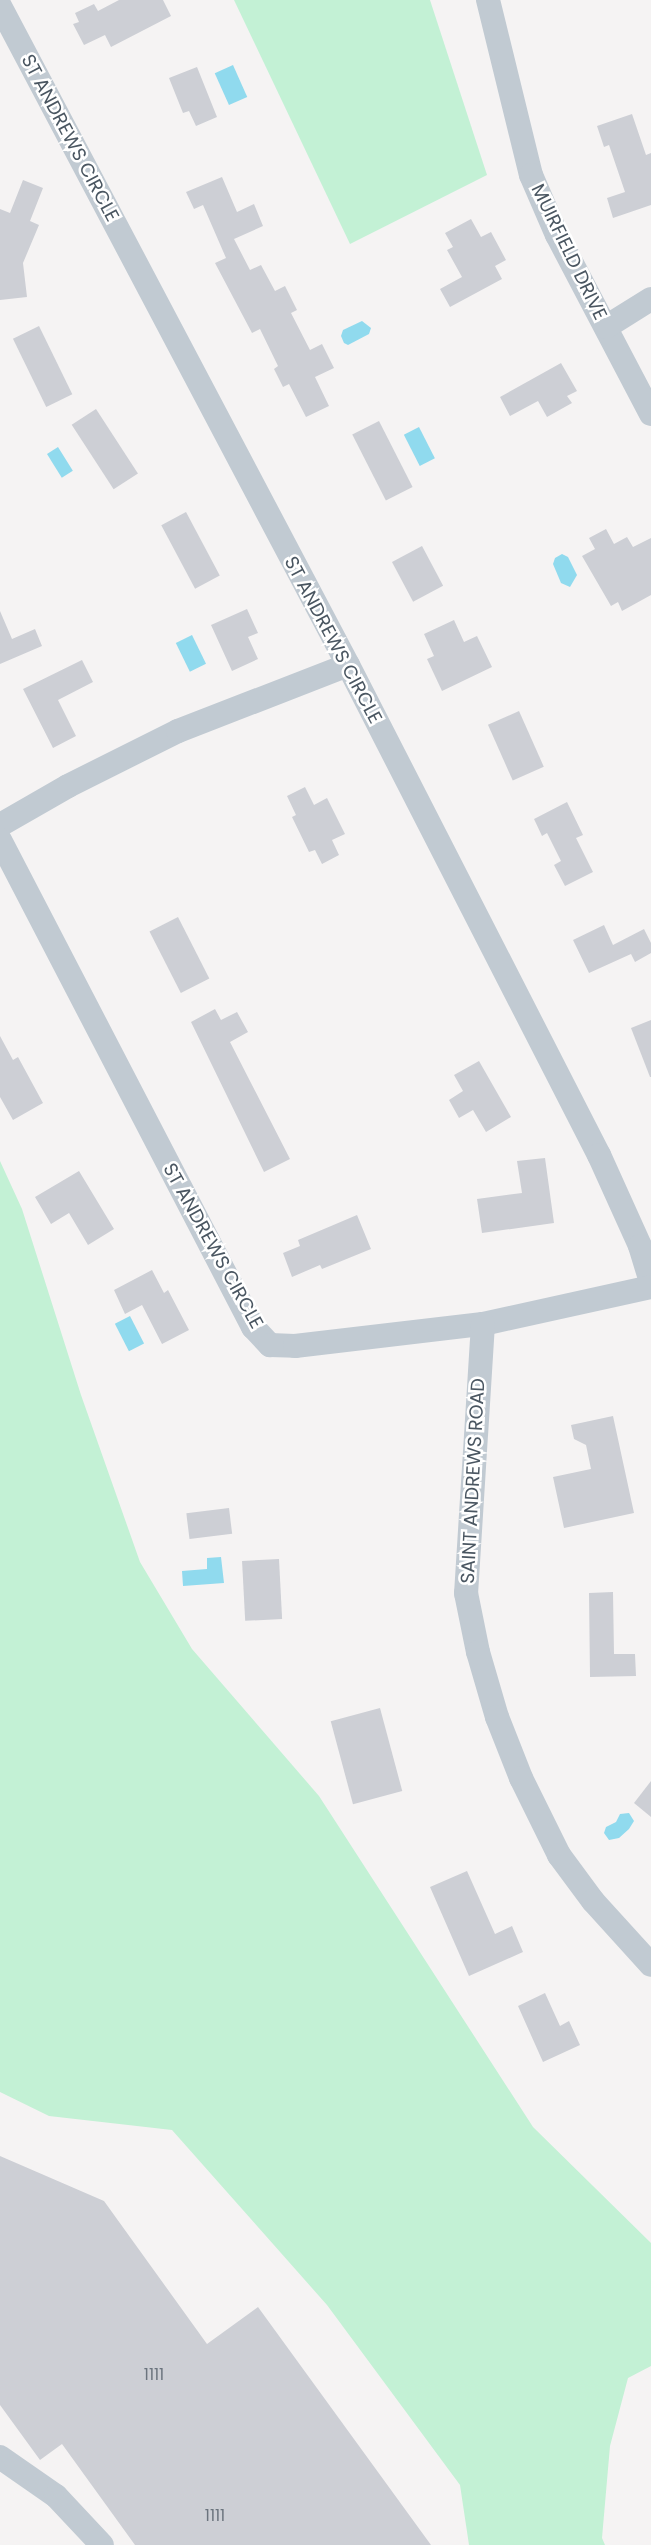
<!DOCTYPE html>
<style>
body{margin:0}
#map{position:relative;width:651px;height:2545px;overflow:hidden;background:#f5f3f3;font-family:Poppins,sans-serif}
div>[style]{position:absolute}
.green>*{inset:0;background:#c3f1d5}
.water>*{inset:0;background:#90daee;transform-origin:0 0}
.building>*{inset:0;background:#cdcfd5;transform-origin:0 0}
.minor>*{height:24px;margin:-12px;padding:0 12px;transform-origin:12px;border-radius:12px;background:#c1cad2}
span{translate:-50% -50%;white-space:nowrap;text-align:center;line-height:1.15;-webkit-text-stroke:5px #fff;paint-order:stroke}
.number-label{font-size:16px;color:#6b747e}
.number-label span{-webkit-text-stroke-width:0}
.street-label{font-size:19px;color:#4a5661}
</style>
<div id="map">
<div class="green">
<i style="clip-path:polygon(234px 0,430px 0,487px 175px,350px 244px)"></i>
<i style="clip-path:polygon(0 1161px,22px 1209px,81px 1395px,140px 1562px,192px 1649px,319px 1796px,533px 2127px,651px 2243px,651px 2366px,628px 2378px,610px 2446px,602px 2538px,605px 2545px,469px 2545px,460px 2485px,327px 2305px,172px 2130px,49px 2116px,0 2092px)"></i>
</div>
<div class="water">
<i style="left:233px;top:65px;width:35px;height:20px;rotate:66deg"></i>
<i style="clip-path:polygon(362px 321px,371px 328px,369px 334px,348px 345px,344px 343px,341px 336px,343px 330px)"></i>
<i style="left:419px;top:427px;width:35px;height:17px;rotate:63deg"></i>
<i style="left:58px;top:447px;width:28px;height:13px;rotate:58deg"></i>
<i style="clip-path:polygon(562px 554px,568px 557px,577px 575px,570px 587px,561px 583px,553px 564px,555px 558px)"></i>
<i style="left:192px;top:635px;width:32px;height:18px;rotate:64deg"></i>
<i style="left:130px;top:1316px;width:31px;height:17px;rotate:63deg"></i>
<i style="clip-path:polygon(221px 1557px,224px 1583px,183px 1586px,182px 1571px,207px 1569px,207px 1558px)"></i>
<i style="clip-path:polygon(629px 1813px,634px 1821px,629px 1829px,619px 1838px,609px 1840px,604px 1833px,606px 1827px,616px 1822px,620px 1814px)"></i>
</div>
<div class="building">
<i style="clip-path:polygon(119px 0,163px 0,171px 16px,111px 47px,105px 35px,84px 45px,73px 24px,79px 22px,75px 13px,94px 4px,98px 11px)"></i>
<i style="clip-path:polygon(197px 67px,217px 117px,196px 126px,189px 111px,183px 113px,169px 78px)"></i>
<i style="clip-path:polygon(632px 114px,646px 155px,651px 153px,651px 205px,613px 218px,607px 198px,625px 192px,609px 145px,604px 147px,597px 126px)"></i>
<i style="clip-path:polygon(222px 177px,237px 212px,254px 204px,263px 226px,234px 239px,250px 270px,261px 265px,275px 291px,285px 286px,297px 310px,291px 313px,310px 350px,322px 344px,334px 368px,315px 377px,329px 406px,306px 417px,289px 384px,283px 387px,274px 369px,278px 366px,260px 329px,252px 333px,215px 263px,226px 258px,203px 205px,194px 209px,186px 192px)"></i>
<i style="clip-path:polygon(23px 180px,43px 188px,30px 221px,39px 225px,23px 263px,27px 297px,0 300px,0 209px,10px 213px)"></i>
<i style="clip-path:polygon(471px 219px,481px 237px,491px 232px,506px 260px,495px 266px,502px 279px,450px 307px,440px 289px,462px 277px,447px 250px,453px 247px,445px 233px)"></i>
<i style="left:39px;top:326px;width:76px;height:29px;rotate:64deg"></i>
<i style="clip-path:polygon(561px 363px,577px 391px,567px 396px,572px 403px,547px 417px,538px 401px,510px 416px,500px 397px)"></i>
<i style="left:96px;top:409px;width:77px;height:29px;rotate:57deg"></i>
<i style="left:379px;top:421px;width:74px;height:30px;rotate:63deg"></i>
<i style="left:186px;top:512px;width:72px;height:28px;rotate:62deg"></i>
<i style="clip-path:polygon(606px 529px,614px 544px,627px 537px,633px 547px,651px 538px,651px 595px,622px 611px,618px 602px,611px 606px,582px 556px,595px 549px,589px 538px)"></i>
<i style="left:422px;top:546px;width:45px;height:34px;rotate:62deg"></i>
<i style="clip-path:polygon(247px 609px,258px 633px,248px 637px,258px 659px,232px 671px,211px 625px)"></i>
<i style="clip-path:polygon(0 611px,12px 639px,35px 629px,42px 646px,0 664px)"></i>
<i style="clip-path:polygon(454px 620px,464px 642px,477px 636px,492px 667px,442px 691px,427px 659px,434px 656px,424px 634px)"></i>
<i style="clip-path:polygon(82px 660px,93px 682px,58px 700px,76px 736px,53px 748px,23px 689px)"></i>
<i style="left:519px;top:711px;width:61px;height:34px;rotate:66deg"></i>
<i style="clip-path:polygon(305px 787px,314px 805px,327px 798px,345px 834px,332px 840px,339px 855px,322px 864px,315px 850px,309px 852px,292px 817px,296px 815px,287px 796px)"></i>
<i style="clip-path:polygon(567px 802px,583px 835px,576px 838px,593px 872px,565px 886px,554px 865px,561px 861px,547px 833px,542px 836px,534px 819px)"></i>
<i style="left:178px;top:917px;width:69px;height:32px;rotate:63deg"></i>
<i style="clip-path:polygon(604px 925px,613px 945px,644px 929px,651px 943px,651px 953px,635px 962px,631px 954px,589px 973px,573px 940px)"></i>
<i style="clip-path:polygon(215px 1009px,221px 1020px,237px 1012px,248px 1032px,230px 1042px,290px 1159px,264px 1172px,191px 1022px)"></i>
<i style="clip-path:polygon(651px 1020px,651px 1077px,650px 1077px,631px 1028px)"></i>
<i style="clip-path:polygon(0 1036px,13px 1060px,18px 1057px,43px 1103px,13px 1120px,0 1097px)"></i>
<i style="clip-path:polygon(479px 1061px,511px 1117px,486px 1132px,473px 1110px,459px 1118px,449px 1100px,463px 1091px,454px 1075px)"></i>
<i style="clip-path:polygon(545px 1158px,554px 1223px,482px 1233px,477px 1199px,522px 1193px,517px 1161px)"></i>
<i style="clip-path:polygon(79px 1171px,114px 1229px,88px 1245px,69px 1213px,51px 1224px,35px 1197px)"></i>
<i style="clip-path:polygon(357px 1215px,371px 1249px,322px 1269px,320px 1265px,292px 1277px,283px 1253px,300px 1246px,298px 1240px)"></i>
<i style="clip-path:polygon(152px 1270px,164px 1293px,168px 1290px,189px 1330px,162px 1344px,142px 1305px,125px 1314px,114px 1290px)"></i>
<i style="clip-path:polygon(613px 1416px,634px 1513px,564px 1528px,553px 1477px,591px 1469px,586px 1445px,574px 1439px,571px 1425px)"></i>
<i style="left:229px;top:1508px;width:26px;height:43px;rotate:83deg"></i>
<i style="left:279px;top:1559px;width:60px;height:37px;rotate:87deg"></i>
<i style="clip-path:polygon(613px 1592px,614px 1654px,635px 1654px,636px 1676px,590px 1677px,589px 1593px)"></i>
<i style="left:380px;top:1708px;width:86px;height:51px;rotate:75deg"></i>
<i style="clip-path:polygon(651px 1781px,651px 1817px,634px 1803px)"></i>
<i style="clip-path:polygon(467px 1871px,495px 1934px,512px 1926px,523px 1952px,469px 1976px,430px 1887px)"></i>
<i style="clip-path:polygon(545px 1993px,560px 2026px,569px 2021px,580px 2045px,543px 2062px,518px 2006px)"></i>
<i style="clip-path:polygon(0 2156px,104px 2201px,207px 2344px,258px 2307px,431px 2545px,135px 2545px,62px 2444px,40px 2460px,0 2405px)"></i>
</div>
<div class="minor">
<i style="left:488px;top:0;width:180px;rotate:76.2deg"></i>
<i style="left:531px;top:175px;width:65px;rotate:66.6deg"></i>
<i style="left:557px;top:235px;width:202px;rotate:62.3deg"></i>
<i style="left:0;top:6px;width:745px;rotate:62.16deg"></i>
<i style="left:348px;top:665px;width:551px;rotate:62.88deg"></i>
<i style="left:599px;top:1155px;width:100px;rotate:65.7deg"></i>
<i style="left:640px;top:1246px;width:38px;rotate:73deg"></i>
<i style="left:606px;top:327px;width:53px;rotate:-31.9deg"></i>
<i style="left:0;top:825px;width:78px;rotate:-29.8deg"></i>
<i style="left:68px;top:786px;width:123px;rotate:-26.6deg"></i>
<i style="left:178px;top:731px;width:182px;rotate:-21.2deg"></i>
<i style="left:0;top:840px;width:549px;rotate:62.55deg"></i>
<i style="left:253px;top:1327px;width:25px;rotate:47deg"></i>
<i style="left:270px;top:1345px;width:25px;rotate:2deg"></i>
<i style="left:295px;top:1346px;width:189px;rotate:-6.7deg"></i>
<i style="left:483px;top:1324px;width:172px;rotate:-12.4deg"></i>
<i style="left:483px;top:1324px;width:270px;rotate:93.6deg"></i>
<i style="left:466px;top:1593px;width:60px;rotate:78.5deg"></i>
<i style="left:478px;top:1652px;width:68px;rotate:73.7deg"></i>
<i style="left:497px;top:1717px;width:66px;rotate:68.5deg"></i>
<i style="left:521px;top:1778px;width:86px;rotate:63.7deg"></i>
<i style="left:559px;top:1855px;width:57px;rotate:53.5deg"></i>
<i style="left:593px;top:1901px;width:86px;rotate:47.8deg"></i>
<i style="left:0;top:2457px;width:68px;rotate:34.9deg"></i>
<i style="left:56px;top:2496px;width:67px;rotate:46.8deg"></i>
</div>
<div class="number-label">
<span style="left:154px;top:2375px">1111</span>
<span style="left:215px;top:2516px">1111</span>
</div>
<div class="street-label">
<span style="left:70px;top:138px;rotate:62deg">ST ANDREWS CIRCLE</span>
<span style="left:569px;top:252px;rotate:64deg">MUIRFIELD DRIVE</span>
<span style="left:333px;top:640px;rotate:62deg">ST ANDREWS CIRCLE</span>
<span style="left:213px;top:1246px;rotate:61deg">ST ANDREWS CIRCLE</span>
<span style="left:473px;top:1481px;rotate:-87deg">SAINT ANDREWS ROAD</span>
</div>
</div>
